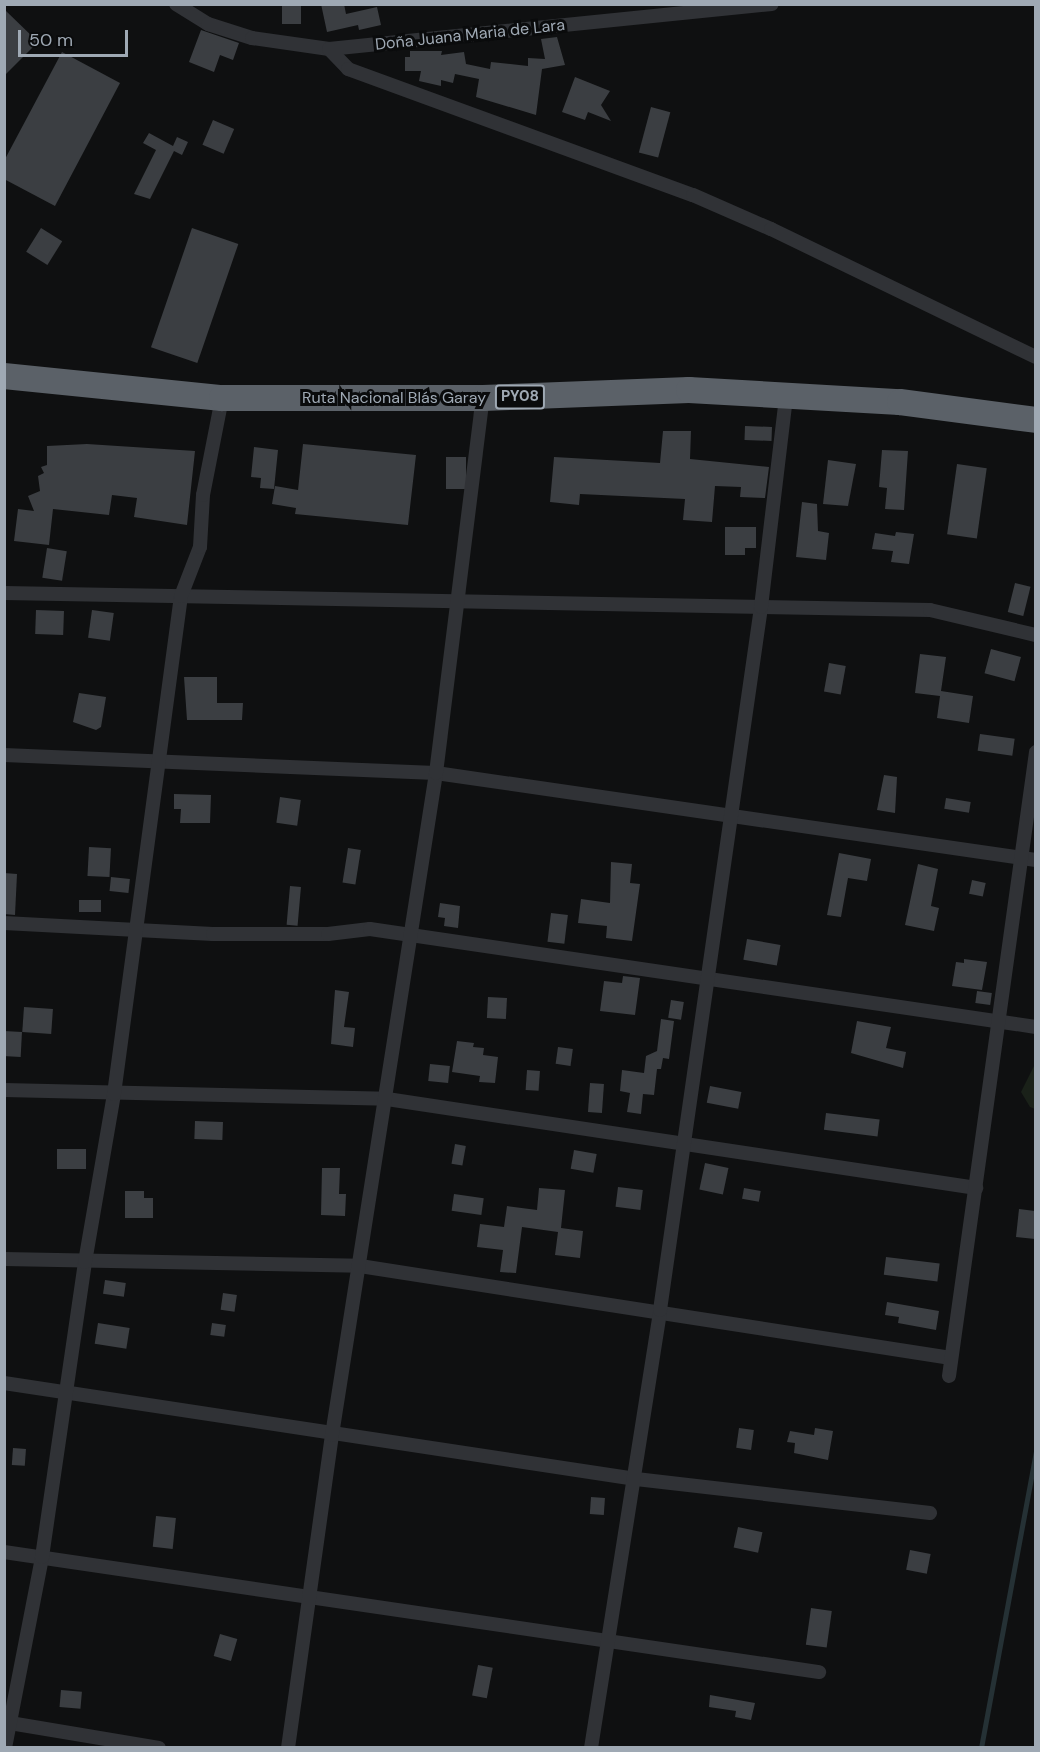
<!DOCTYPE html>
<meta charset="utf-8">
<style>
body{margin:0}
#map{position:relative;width:1040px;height:1752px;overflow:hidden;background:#0f1011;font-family:"DM Sans",sans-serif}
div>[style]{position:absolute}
.green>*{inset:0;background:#1a2119}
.stream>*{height:4.5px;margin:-2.25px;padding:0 2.25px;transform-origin:2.25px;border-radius:2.25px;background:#253135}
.building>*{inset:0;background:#3b3e42;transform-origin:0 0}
.street>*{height:14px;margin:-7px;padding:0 7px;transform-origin:7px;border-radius:7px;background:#303236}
.highway>*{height:26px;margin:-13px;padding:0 13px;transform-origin:13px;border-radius:13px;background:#5b6168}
span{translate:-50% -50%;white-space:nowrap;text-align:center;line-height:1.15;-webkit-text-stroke:6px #0a0b0c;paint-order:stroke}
.shield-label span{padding:2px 4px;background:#0a0b0c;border:2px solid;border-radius:4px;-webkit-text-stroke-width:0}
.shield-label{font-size:15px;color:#9fa9b4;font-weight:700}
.street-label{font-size:16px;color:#9fa9b4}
.frame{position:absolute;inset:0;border:6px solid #9fa9b4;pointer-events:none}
.scale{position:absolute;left:18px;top:30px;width:110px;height:27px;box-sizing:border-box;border:3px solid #9fa9b4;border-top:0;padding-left:8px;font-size:18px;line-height:21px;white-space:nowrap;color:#9fa9b4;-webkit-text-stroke:4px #0a0b0c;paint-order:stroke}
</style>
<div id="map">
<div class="green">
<i style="clip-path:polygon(1035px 1064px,1035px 1109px,1030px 1107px,1021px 1092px)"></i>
</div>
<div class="stream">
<i style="left:981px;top:1748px;width:302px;rotate:-79.5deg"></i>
</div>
<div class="building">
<i style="left:282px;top:4px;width:19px;height:20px"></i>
<i style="clip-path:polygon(321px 4px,344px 4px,346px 14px,377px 7px,381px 25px,359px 30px,358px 25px,327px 32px)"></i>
<i style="clip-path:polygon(4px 9px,38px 42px,4px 76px)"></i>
<i style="clip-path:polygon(201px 30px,239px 43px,233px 60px,220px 55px,214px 72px,189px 62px)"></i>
<i style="clip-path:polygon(557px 37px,565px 65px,542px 69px,536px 115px,476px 97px,479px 79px,455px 74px,453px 83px,441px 80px,441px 86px,419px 81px,421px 71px,405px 71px,405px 57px,410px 57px,410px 51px,442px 51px,441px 55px,464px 52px,466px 64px,490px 69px,491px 62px,528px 66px,528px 58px,545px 59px,541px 39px)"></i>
<i style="clip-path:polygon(62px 52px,120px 83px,55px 206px,4px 179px,4px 161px)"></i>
<i style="clip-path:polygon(575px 77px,610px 91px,601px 105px,611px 121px,588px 112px,585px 120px,562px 112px)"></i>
<i style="left:651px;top:107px;width:20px;height:47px;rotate:15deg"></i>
<i style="left:213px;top:120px;width:23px;height:27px;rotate:23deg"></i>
<i style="clip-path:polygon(149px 133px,173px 146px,177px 137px,188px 142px,182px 155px,174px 151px,150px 199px,134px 194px,156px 150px,143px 143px)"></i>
<i style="left:41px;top:228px;width:25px;height:28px;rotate:32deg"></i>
<i style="left:192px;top:228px;width:49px;height:126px;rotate:19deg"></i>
<i style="left:745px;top:426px;width:27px;height:14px;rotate:2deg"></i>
<i style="clip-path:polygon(663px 431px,691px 431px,690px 459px,769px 467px,765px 498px,740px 497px,741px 487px,715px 486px,712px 522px,683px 520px,685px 499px,580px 494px,579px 505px,550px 502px,554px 457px,660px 463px)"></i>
<i style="clip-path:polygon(87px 444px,195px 451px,187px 525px,134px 517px,137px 498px,112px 495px,109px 515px,53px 509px,49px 545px,14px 541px,18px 509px,34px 511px,28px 496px,40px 491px,38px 476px,44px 473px,41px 467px,47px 465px,47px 446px)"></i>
<i style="clip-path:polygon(303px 444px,416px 455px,408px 525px,295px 514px,296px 508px,272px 504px,275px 486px,298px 490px)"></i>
<i style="clip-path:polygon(254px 447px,278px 450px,274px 489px,260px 488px,261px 478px,251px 477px)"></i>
<i style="clip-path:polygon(882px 450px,908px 451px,904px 510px,885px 509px,887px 488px,879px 487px)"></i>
<i style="left:446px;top:457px;width:20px;height:32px"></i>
<i style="clip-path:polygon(828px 460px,856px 464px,848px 506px,823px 504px)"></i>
<i style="left:957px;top:464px;width:30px;height:71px;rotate:8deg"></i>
<i style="clip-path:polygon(802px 502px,817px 504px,818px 531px,829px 533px,826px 560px,796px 557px)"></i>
<i style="clip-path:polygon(725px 527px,756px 527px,756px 548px,745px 548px,745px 555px,725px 555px)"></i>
<i style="clip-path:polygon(896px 532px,914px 534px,909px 564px,891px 562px,893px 551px,872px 549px,875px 533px,895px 536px)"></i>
<i style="left:47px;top:548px;width:20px;height:30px;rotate:9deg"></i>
<i style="left:1015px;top:583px;width:16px;height:30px;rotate:14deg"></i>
<i style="left:36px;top:610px;width:28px;height:24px;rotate:2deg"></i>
<i style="left:92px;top:610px;width:22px;height:28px;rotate:8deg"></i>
<i style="left:991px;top:649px;width:31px;height:25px;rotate:15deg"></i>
<i style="clip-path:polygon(920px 654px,946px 657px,941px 691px,973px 696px,969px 723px,937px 718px,940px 696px,915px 693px)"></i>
<i style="left:829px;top:663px;width:17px;height:29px;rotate:10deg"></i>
<i style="clip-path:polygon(184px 677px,217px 677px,217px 703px,243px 703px,242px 720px,187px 720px)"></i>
<i style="clip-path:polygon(79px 693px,106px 697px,101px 727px,96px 730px,73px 722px)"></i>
<i style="left:980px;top:734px;width:35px;height:17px;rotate:8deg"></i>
<i style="clip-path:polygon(884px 775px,897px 777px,895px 813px,877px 810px)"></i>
<i style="clip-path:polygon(174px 794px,211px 795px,210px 823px,180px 823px,181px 809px,174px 809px)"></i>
<i style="left:280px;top:797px;width:21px;height:26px;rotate:8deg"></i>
<i style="left:946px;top:798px;width:25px;height:11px;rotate:9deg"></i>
<i style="left:89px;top:847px;width:22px;height:29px;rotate:3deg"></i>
<i style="left:348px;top:848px;width:13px;height:35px;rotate:9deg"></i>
<i style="clip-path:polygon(839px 853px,871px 859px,867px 881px,848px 878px,841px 917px,827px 915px)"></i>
<i style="clip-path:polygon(611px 862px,632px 864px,630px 883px,640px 884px,632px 941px,606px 938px,607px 926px,578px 923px,581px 899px,610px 903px)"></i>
<i style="clip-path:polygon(918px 864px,938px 869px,931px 906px,939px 908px,934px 931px,905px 925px)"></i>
<i style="clip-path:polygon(4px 873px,17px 874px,15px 915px,4px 914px)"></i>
<i style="left:111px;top:877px;width:19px;height:14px;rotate:6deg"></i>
<i style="left:972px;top:880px;width:14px;height:14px;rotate:12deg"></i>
<i style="left:290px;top:886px;width:11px;height:39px;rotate:5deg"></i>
<i style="left:79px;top:900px;width:22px;height:12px"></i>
<i style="clip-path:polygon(440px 903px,460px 906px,458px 928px,444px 926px,445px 918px,438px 917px)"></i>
<i style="left:551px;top:913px;width:17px;height:29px;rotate:7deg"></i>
<i style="left:747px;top:939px;width:34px;height:21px;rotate:10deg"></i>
<i style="clip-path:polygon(964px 959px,987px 962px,982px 990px,952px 986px,956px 962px,964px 963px)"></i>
<i style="clip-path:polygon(623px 976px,640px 978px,635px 1015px,600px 1011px,604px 981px,622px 983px)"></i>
<i style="clip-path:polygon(335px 990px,349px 992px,344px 1027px,355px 1028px,353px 1047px,331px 1044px)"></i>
<i style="left:977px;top:991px;width:15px;height:12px;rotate:8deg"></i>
<i style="left:488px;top:997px;width:19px;height:21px;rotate:3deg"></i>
<i style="left:671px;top:1000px;width:13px;height:18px;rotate:9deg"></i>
<i style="left:24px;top:1007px;width:29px;height:25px;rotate:4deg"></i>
<i style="clip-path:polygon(661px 1019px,674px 1021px,669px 1059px,663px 1058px,661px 1069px,657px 1069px,654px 1095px,643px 1094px,641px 1114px,627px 1112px,630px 1093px,620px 1091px,622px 1070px,644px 1073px,646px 1056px,657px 1051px)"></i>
<i style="clip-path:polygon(857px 1021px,891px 1027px,886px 1048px,906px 1052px,903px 1068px,851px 1053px)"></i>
<i style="left:4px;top:1031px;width:18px;height:25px;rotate:3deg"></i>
<i style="clip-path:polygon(457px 1041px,474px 1043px,473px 1047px,484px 1048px,483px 1055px,498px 1057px,495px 1083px,479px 1082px,480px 1076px,452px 1072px)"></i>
<i style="left:558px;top:1047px;width:15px;height:17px;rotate:8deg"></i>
<i style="left:430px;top:1064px;width:20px;height:17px;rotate:6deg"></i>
<i style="left:527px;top:1070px;width:13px;height:20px;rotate:4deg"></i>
<i style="left:590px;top:1083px;width:14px;height:29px;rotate:4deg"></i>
<i style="left:710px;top:1086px;width:32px;height:17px;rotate:11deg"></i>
<i style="left:826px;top:1113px;width:54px;height:17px;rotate:7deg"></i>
<i style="left:195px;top:1121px;width:28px;height:18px;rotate:2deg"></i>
<i style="left:455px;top:1144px;width:11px;height:20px;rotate:10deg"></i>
<i style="left:57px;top:1149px;width:29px;height:20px"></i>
<i style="left:574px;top:1150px;width:23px;height:19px;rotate:10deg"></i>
<i style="left:705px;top:1163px;width:24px;height:27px;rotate:12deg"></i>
<i style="clip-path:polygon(322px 1168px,340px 1168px,339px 1194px,346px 1194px,345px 1216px,321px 1215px)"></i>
<i style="left:618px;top:1187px;width:25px;height:20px;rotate:7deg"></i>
<i style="clip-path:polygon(539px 1188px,565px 1190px,561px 1228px,583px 1231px,580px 1258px,555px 1255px,558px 1232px,522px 1227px,516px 1273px,500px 1272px,503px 1250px,477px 1247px,480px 1224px,504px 1227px,507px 1206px,537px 1210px)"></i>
<i style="left:744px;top:1188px;width:17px;height:11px;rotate:10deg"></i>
<i style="clip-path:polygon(125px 1191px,144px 1191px,144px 1198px,153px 1198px,153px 1218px,125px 1218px)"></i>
<i style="left:454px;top:1194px;width:30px;height:17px;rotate:8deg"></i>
<i style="clip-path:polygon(1019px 1209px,1035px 1211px,1035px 1239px,1016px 1237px)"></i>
<i style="left:886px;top:1257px;width:54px;height:18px;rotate:7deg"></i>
<i style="left:105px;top:1280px;width:21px;height:14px;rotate:8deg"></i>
<i style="left:223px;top:1293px;width:14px;height:17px;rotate:8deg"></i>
<i style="clip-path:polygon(887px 1302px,939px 1311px,936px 1330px,898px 1323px,899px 1317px,885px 1315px)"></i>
<i style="left:98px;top:1323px;width:32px;height:21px;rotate:9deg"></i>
<i style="left:212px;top:1323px;width:14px;height:12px;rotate:8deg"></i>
<i style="left:739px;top:1428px;width:15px;height:20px;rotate:8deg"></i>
<i style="clip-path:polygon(815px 1428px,833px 1431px,828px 1460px,794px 1453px,795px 1443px,787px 1442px,790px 1431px,814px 1435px)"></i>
<i style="left:13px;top:1448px;width:13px;height:17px;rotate:4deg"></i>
<i style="left:591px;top:1497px;width:14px;height:17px;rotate:4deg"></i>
<i style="left:156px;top:1516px;width:20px;height:31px;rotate:6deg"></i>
<i style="left:738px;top:1527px;width:25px;height:21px;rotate:12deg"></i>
<i style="left:910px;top:1550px;width:21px;height:20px;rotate:11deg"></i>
<i style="left:811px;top:1608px;width:21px;height:37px;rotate:8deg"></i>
<i style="left:220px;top:1634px;width:18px;height:23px;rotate:16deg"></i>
<i style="left:478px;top:1665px;width:15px;height:31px;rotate:11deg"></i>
<i style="left:61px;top:1690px;width:21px;height:17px;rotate:5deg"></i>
<i style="clip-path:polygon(710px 1695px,755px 1703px,751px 1720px,735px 1717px,736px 1711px,709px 1707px)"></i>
</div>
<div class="street">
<i style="left:176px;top:4px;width:38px;rotate:32deg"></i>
<i style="left:208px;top:24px;width:46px;rotate:17.7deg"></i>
<i style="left:252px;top:38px;width:78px;rotate:8.1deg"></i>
<i style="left:329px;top:49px;width:445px;rotate:-5.8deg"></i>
<i style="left:329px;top:49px;width:28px;rotate:46deg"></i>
<i style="left:348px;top:69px;width:367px;rotate:20.1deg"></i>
<i style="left:693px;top:195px;width:85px;rotate:23.6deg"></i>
<i style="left:771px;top:229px;width:294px;rotate:25.8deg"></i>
<i style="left:4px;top:593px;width:926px;rotate:1.05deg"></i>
<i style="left:930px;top:610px;width:109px;rotate:13.3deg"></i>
<i style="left:4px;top:755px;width:432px;rotate:2.4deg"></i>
<i style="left:436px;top:773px;width:606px;rotate:8.25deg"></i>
<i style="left:4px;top:923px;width:209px;rotate:3deg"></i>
<i style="left:213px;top:934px;width:115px"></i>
<i style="left:328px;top:934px;width:42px;rotate:-6.8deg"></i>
<i style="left:370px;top:929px;width:673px;rotate:8.37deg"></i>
<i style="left:4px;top:1090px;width:383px;rotate:1.3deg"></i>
<i style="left:387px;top:1099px;width:596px;rotate:8.59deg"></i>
<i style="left:4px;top:1259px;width:356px;rotate:1.1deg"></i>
<i style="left:360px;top:1266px;width:598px;rotate:8.85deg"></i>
<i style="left:949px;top:1376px;width:630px;rotate:-82.06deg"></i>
<i style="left:4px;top:1383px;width:639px;rotate:8.64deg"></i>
<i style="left:636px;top:1479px;width:296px;rotate:6.6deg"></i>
<i style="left:4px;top:1552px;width:824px;rotate:8.38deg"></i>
<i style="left:4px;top:1722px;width:157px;rotate:9.5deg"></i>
<i style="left:5px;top:1748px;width:195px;rotate:-79deg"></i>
<i style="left:42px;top:1557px;width:298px;rotate:-81.7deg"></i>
<i style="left:85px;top:1262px;width:170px;rotate:-80.2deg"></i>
<i style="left:114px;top:1094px;width:502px;rotate:-82.34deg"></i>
<i style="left:181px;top:596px;width:53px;rotate:-68.8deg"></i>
<i style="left:200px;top:547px;width:52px;rotate:-86.7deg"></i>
<i style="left:203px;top:495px;width:99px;rotate:-78.9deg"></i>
<i style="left:288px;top:1748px;width:316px;rotate:-82deg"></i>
<i style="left:332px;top:1435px;width:670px;rotate:-81.07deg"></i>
<i style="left:436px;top:773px;width:378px;rotate:-82.9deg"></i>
<i style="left:591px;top:1748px;width:443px;rotate:-81deg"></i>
<i style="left:660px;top:1310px;width:710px;rotate:-81.82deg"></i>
<i style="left:761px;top:607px;width:211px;rotate:-83.2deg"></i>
</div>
<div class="highway">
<i style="left:4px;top:376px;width:219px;rotate:5.8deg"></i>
<i style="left:222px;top:398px;width:261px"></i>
<i style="left:483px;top:398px;width:206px;rotate:-2.2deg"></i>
<i style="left:689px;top:390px;width:211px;rotate:3.3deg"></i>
<i style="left:900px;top:402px;width:137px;rotate:7.5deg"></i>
</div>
<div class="shield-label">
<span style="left:520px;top:397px">PY08</span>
</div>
<div class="street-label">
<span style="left:470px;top:35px;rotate:-6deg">Doña Juana Maria de Lara</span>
<span style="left:394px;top:398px">Ruta Nacional Blás Garay</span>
</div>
<div class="frame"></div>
<div class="scale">50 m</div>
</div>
